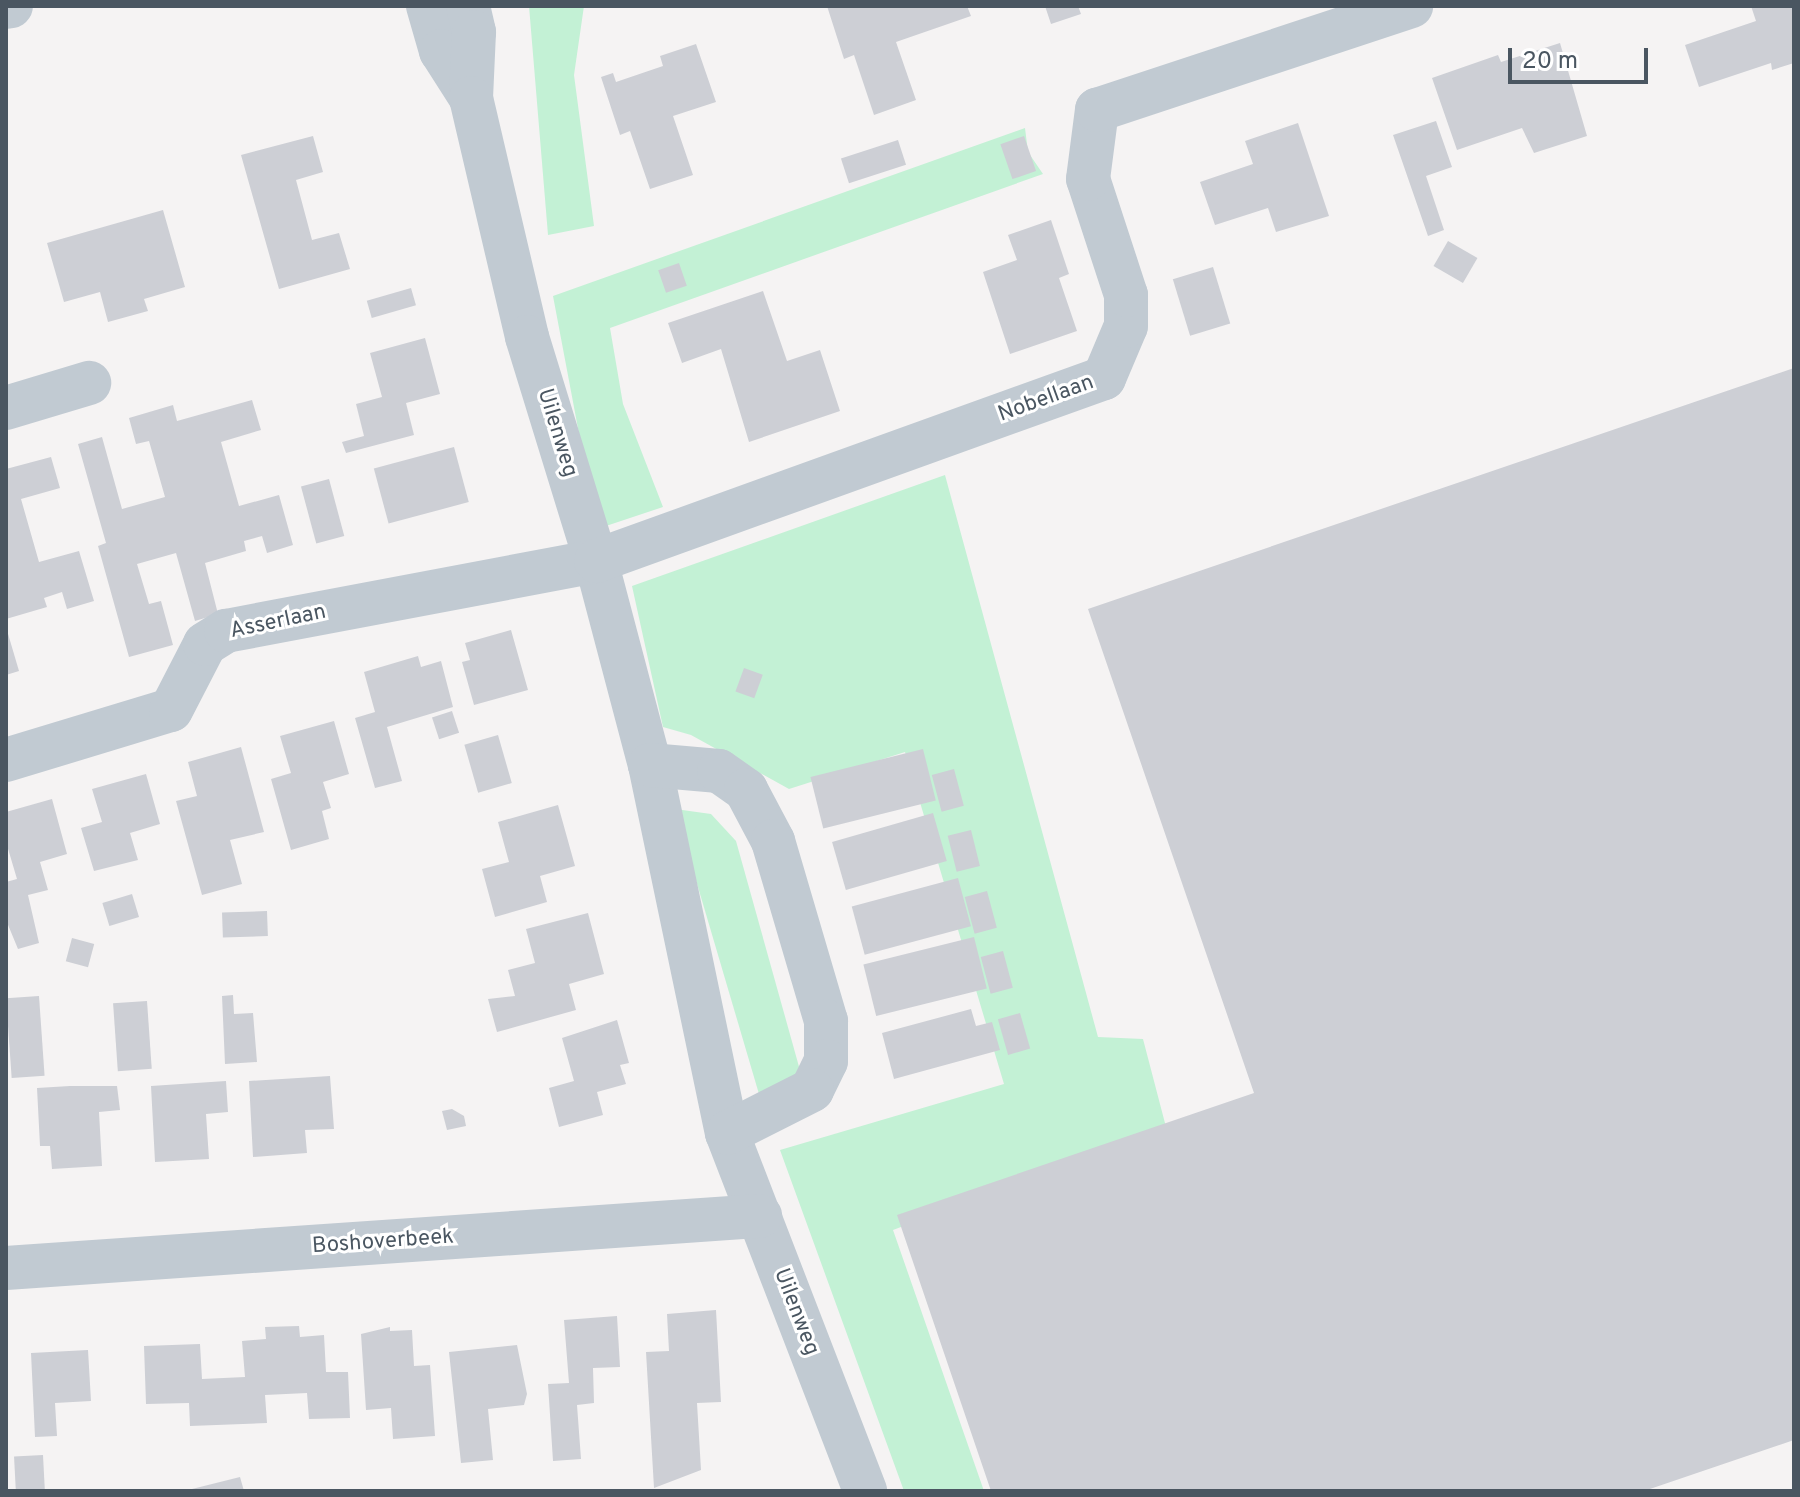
<!DOCTYPE html>
<style>
body{margin:0}
#map{position:relative;width:1800px;height:1497px;overflow:hidden;background:#f5f3f3;font-family:Overpass,sans-serif}
div>[style]{position:absolute}
.green>*{inset:0;background:#c3f1d5}
.building>*{inset:0;background:#cdcfd5;transform-origin:0 0}
.minor>*{height:44px;margin:-22px;padding:0 22px;transform-origin:22px;border-radius:22px;background:#c1cad2}
span{translate:-50% -50%;white-space:nowrap;text-align:center;line-height:1.15;-webkit-text-stroke:6px #fff;paint-order:stroke}
.street-label{font-size:22px;color:#4a5661}
.frame{position:absolute;inset:0;border:8px solid #4a5661;pointer-events:none}
.scale{position:absolute;left:1508px;top:48px;width:140px;height:36px;box-sizing:border-box;border:4px solid #4a5661;border-top:0;padding-left:10px;font-size:24px;line-height:28px;white-space:nowrap;color:#4a5661;-webkit-text-stroke:6px #fff;paint-order:stroke}
</style>
<div id="map">
<div class="green">
<i style="clip-path:polygon(529px 6px,584px 6px,574px 75px,594px 226px,548px 235px)"></i>
<i style="clip-path:polygon(1025px 128px,1028px 152px,1043px 174px,610px 328px,623px 404px,663px 507px,597px 529px,553px 296px)"></i>
<i style="clip-path:polygon(945px 475px,1098px 1037px,1143px 1039px,1166px 1127px,893px 1230px,984px 1491px,904px 1491px,780px 1150px,1004px 1084px,905px 752px,789px 789px,691px 735px,663px 727px,632px 586px)"></i>
<i style="clip-path:polygon(675px 809px,711px 814px,736px 841px,803px 1081px,759px 1094px)"></i>
</div>
<div class="building">
<i style="clip-path:polygon(827px 6px,967px 6px,971px 16px,896px 42px,916px 100px,874px 115px,854px 55px,844px 59px)"></i>
<i style="clip-path:polygon(1045px 6px,1078px 6px,1081px 14px,1051px 24px)"></i>
<i style="clip-path:polygon(1751px 6px,1794px 6px,1794px 63px,1772px 70px,1771px 63px,1699px 87px,1685px 45px,1756px 21px)"></i>
<i style="clip-path:polygon(1560px 43px,1587px 136px,1534px 153px,1522px 128px,1457px 150px,1432px 78px,1498px 55px,1501px 62px)"></i>
<i style="clip-path:polygon(696px 44px,716px 102px,673px 116px,693px 175px,650px 189px,630px 131px,620px 135px,601px 77px,613px 73px,616px 82px,663px 66px,660px 56px)"></i>
<i style="clip-path:polygon(1436px 121px,1452px 167px,1426px 176px,1444px 230px,1428px 236px,1393px 135px)"></i>
<i style="clip-path:polygon(1298px 123px,1329px 216px,1276px 232px,1268px 208px,1215px 225px,1200px 182px,1253px 164px,1245px 141px)"></i>
<i style="clip-path:polygon(313px 136px,323px 172px,296px 180px,312px 240px,339px 233px,350px 269px,279px 289px,241px 155px)"></i>
<i style="left:1024px;top:136px;width:37px;height:25px;rotate:71deg"></i>
<i style="left:898px;top:140px;width:26px;height:60px;rotate:72deg"></i>
<i style="clip-path:polygon(163px 210px,185px 287px,144px 299px,148px 311px,108px 322px,100px 292px,64px 302px,47px 243px)"></i>
<i style="clip-path:polygon(1051px 220px,1069px 274px,1059px 278px,1077px 331px,1010px 354px,983px 272px,1017px 260px,1008px 235px)"></i>
<i style="left:1448px;top:241px;width:34px;height:29px;rotate:30deg"></i>
<i style="left:679px;top:263px;width:24px;height:22px;rotate:71deg"></i>
<i style="left:1213px;top:267px;width:59px;height:42px;rotate:73deg"></i>
<i style="left:411px;top:288px;width:18px;height:46px;rotate:74deg"></i>
<i style="clip-path:polygon(763px 291px,787px 361px,820px 350px,840px 411px,749px 442px,721px 349px,682px 363px,668px 323px)"></i>
<i style="clip-path:polygon(425px 338px,440px 394px,406px 403px,414px 435px,346px 453px,342px 442px,364px 436px,356px 404px,382px 397px,370px 353px)"></i>
<i style="clip-path:polygon(1794px 368px,1794px 1440px,1644px 1491px,991px 1491px,897px 1215px,1254px 1093px,1088px 609px)"></i>
<i style="clip-path:polygon(252px 400px,261px 430px,221px 442px,239px 506px,279px 495px,293px 545px,267px 553px,262px 536px,244px 541px,246px 551px,205px 563px,218px 614px,195px 621px,176px 553px,137px 564px,149px 604px,161px 601px,173px 645px,129px 657px,98px 546px,106px 543px,78px 444px,102px 437px,122px 509px,165px 497px,149px 441px,136px 444px,129px 418px,173px 405px,177px 421px)"></i>
<i style="left:454px;top:447px;width:57px;height:83px;rotate:75deg"></i>
<i style="clip-path:polygon(51px 457px,60px 488px,21px 499px,39px 562px,79px 551px,94px 601px,67px 609px,62px 592px,44px 598px,47px 607px,6px 619px,6px 469px)"></i>
<i style="left:329px;top:479px;width:59px;height:29px;rotate:75deg"></i>
<i style="clip-path:polygon(6px 627px,19px 671px,6px 675px)"></i>
<i style="clip-path:polygon(511px 630px,528px 690px,474px 705px,462px 662px,470px 660px,465px 643px)"></i>
<i style="clip-path:polygon(418px 656px,421px 667px,441px 661px,453px 707px,387px 727px,402px 781px,375px 788px,355px 718px,375px 712px,364px 672px)"></i>
<i style="left:744px;top:668px;width:20px;height:25px;rotate:20deg"></i>
<i style="left:452px;top:711px;width:23px;height:21px;rotate:72deg"></i>
<i style="clip-path:polygon(334px 721px,349px 774px,323px 782px,331px 808px,322px 811px,329px 839px,291px 850px,271px 779px,291px 773px,280px 736px)"></i>
<i style="left:498px;top:735px;width:50px;height:35px;rotate:74deg"></i>
<i style="clip-path:polygon(241px 747px,264px 832px,230px 840px,242px 884px,202px 895px,176px 801px,197px 796px,188px 762px)"></i>
<i style="left:923px;top:749px;width:53px;height:116px;rotate:76deg"></i>
<i style="left:954px;top:769px;width:38px;height:23px;rotate:75deg"></i>
<i style="clip-path:polygon(146px 774px,160px 824px,130px 833px,138px 860px,94px 871px,81px 828px,102px 822px,92px 789px)"></i>
<i style="clip-path:polygon(52px 799px,67px 854px,40px 862px,48px 890px,28px 895px,39px 943px,18px 949px,6px 920px,6px 882px,17px 879px,6px 842px,6px 812px)"></i>
<i style="clip-path:polygon(558px 805px,575px 866px,540px 876px,547px 902px,495px 917px,482px 869px,509px 862px,498px 822px)"></i>
<i style="left:933px;top:813px;width:50px;height:105px;rotate:74deg"></i>
<i style="left:971px;top:830px;width:37px;height:24px;rotate:76deg"></i>
<i style="left:958px;top:878px;width:50px;height:110px;rotate:75deg"></i>
<i style="left:987px;top:891px;width:38px;height:23px;rotate:75deg"></i>
<i style="left:132px;top:894px;width:24px;height:31px;rotate:73deg"></i>
<i style="left:267px;top:911px;width:25px;height:45px;rotate:88deg"></i>
<i style="clip-path:polygon(588px 913px,604px 974px,569px 984px,576px 1010px,497px 1032px,488px 999px,515px 996px,508px 970px,535px 963px,526px 929px)"></i>
<i style="left:974px;top:937px;width:53px;height:114px;rotate:76deg"></i>
<i style="left:72px;top:938px;width:23px;height:24px;rotate:15deg"></i>
<i style="left:1003px;top:951px;width:38px;height:23px;rotate:75deg"></i>
<i style="clip-path:polygon(233px 995px,234px 1014px,253px 1013px,257px 1062px,225px 1064px,222px 996px)"></i>
<i style="left:39px;top:996px;width:80px;height:33px;rotate:86deg"></i>
<i style="left:147px;top:1001px;width:68px;height:34px;rotate:86deg"></i>
<i style="clip-path:polygon(971px 1009px,976px 1026px,992px 1022px,1000px 1050px,894px 1079px,882px 1033px)"></i>
<i style="left:1020px;top:1013px;width:37px;height:23px;rotate:74deg"></i>
<i style="clip-path:polygon(617px 1020px,629px 1063px,620px 1065px,626px 1084px,597px 1092px,603px 1115px,559px 1127px,549px 1088px,574px 1081px,562px 1038px)"></i>
<i style="clip-path:polygon(330px 1076px,334px 1129px,305px 1130px,307px 1153px,253px 1157px,249px 1081px)"></i>
<i style="clip-path:polygon(226px 1081px,228px 1112px,206px 1114px,209px 1159px,155px 1162px,151px 1086px)"></i>
<i style="clip-path:polygon(70px 1086px,117px 1086px,120px 1110px,99px 1112px,102px 1166px,52px 1169px,50px 1146px,40px 1146px,37px 1088px)"></i>
<i style="clip-path:polygon(452px 1109px,464px 1116px,466px 1126px,447px 1130px,442px 1111px)"></i>
<i style="clip-path:polygon(716px 1310px,721px 1402px,697px 1403px,701px 1470px,654px 1488px,646px 1352px,669px 1351px,667px 1314px)"></i>
<i style="clip-path:polygon(617px 1316px,620px 1367px,593px 1368px,594px 1403px,577px 1405px,581px 1459px,553px 1461px,548px 1384px,569px 1383px,564px 1320px)"></i>
<i style="clip-path:polygon(299px 1326px,300px 1337px,324px 1335px,326px 1372px,348px 1372px,350px 1418px,309px 1419px,307px 1393px,265px 1395px,267px 1423px,190px 1426px,189px 1403px,146px 1404px,144px 1346px,200px 1344px,202px 1379px,245px 1377px,242px 1341px,266px 1339px,265px 1327px)"></i>
<i style="clip-path:polygon(390px 1327px,390px 1331px,412px 1330px,414px 1366px,430px 1365px,435px 1436px,393px 1439px,391px 1408px,366px 1410px,361px 1334px)"></i>
<i style="clip-path:polygon(517px 1345px,527px 1394px,524px 1405px,488px 1409px,493px 1460px,461px 1463px,449px 1352px)"></i>
<i style="clip-path:polygon(88px 1350px,91px 1401px,55px 1403px,57px 1436px,35px 1437px,31px 1353px)"></i>
<i style="left:43px;top:1455px;width:36px;height:29px;rotate:87deg"></i>
<i style="clip-path:polygon(240px 1477px,244px 1491px,188px 1491px,188px 1490px)"></i>
</div>
<div class="minor">
<i style="left:428px;top:6px;width:47px;rotate:73.9deg"></i>
<i style="left:441px;top:51px;width:56px;rotate:57.4deg"></i>
<i style="left:468px;top:6px;width:27px;rotate:77deg"></i>
<i style="left:474px;top:32px;width:66px;rotate:92.6deg"></i>
<i style="left:471px;top:98px;width:245px;rotate:76.8deg"></i>
<i style="left:527px;top:337px;width:234px;rotate:72.9deg"></i>
<i style="left:596px;top:561px;width:211px;rotate:75.2deg"></i>
<i style="left:650px;top:765px;width:376px;rotate:78.2deg"></i>
<i style="left:727px;top:1133px;width:384px;rotate:68.9deg"></i>
<i style="left:6px;top:7px;width:5px;rotate:-11deg"></i>
<i style="left:6px;top:408px;width:87px;rotate:-16.8deg"></i>
<i style="left:6px;top:760px;width:172px;rotate:-16.9deg"></i>
<i style="left:171px;top:710px;width:74px;rotate:-62.7deg"></i>
<i style="left:205px;top:644px;width:25px;rotate:-32deg"></i>
<i style="left:226px;top:631px;width:377px;rotate:-10.7deg"></i>
<i style="left:596px;top:561px;width:540px;rotate:-19.81deg"></i>
<i style="left:1104px;top:378px;width:56px;rotate:-67.1deg"></i>
<i style="left:1126px;top:326px;width:31px;rotate:-90deg"></i>
<i style="left:1126px;top:295px;width:122px;rotate:-108.1deg"></i>
<i style="left:1088px;top:179px;width:70px;rotate:-82.6deg"></i>
<i style="left:1097px;top:110px;width:331px;rotate:-18.3deg"></i>
<i style="left:650px;top:765px;width:69px;rotate:5deg"></i>
<i style="left:719px;top:771px;width:33px;rotate:35deg"></i>
<i style="left:746px;top:790px;width:58px;rotate:62.1deg"></i>
<i style="left:773px;top:841px;width:188px;rotate:73.6deg"></i>
<i style="left:826px;top:1021px;width:40px;rotate:90deg"></i>
<i style="left:826px;top:1061px;width:32px;rotate:116deg"></i>
<i style="left:812px;top:1090px;width:95px;rotate:153.2deg"></i>
<i style="left:6px;top:1268px;width:756px;rotate:-3.95deg"></i>
</div>
<div class="street-label">
<span style="left:1046px;top:399px;rotate:-20deg">Nobellaan</span>
<span style="left:557px;top:433px;rotate:73deg">Uilenweg</span>
<span style="left:278px;top:622px;rotate:-12deg">Asserlaan</span>
<span style="left:383px;top:1242px;rotate:-4deg">Boshoverbeek</span>
<span style="left:796px;top:1312px;rotate:69deg">Uilenweg</span>
</div>
<div class="frame"></div>
<div class="scale">20 m</div>
</div>
